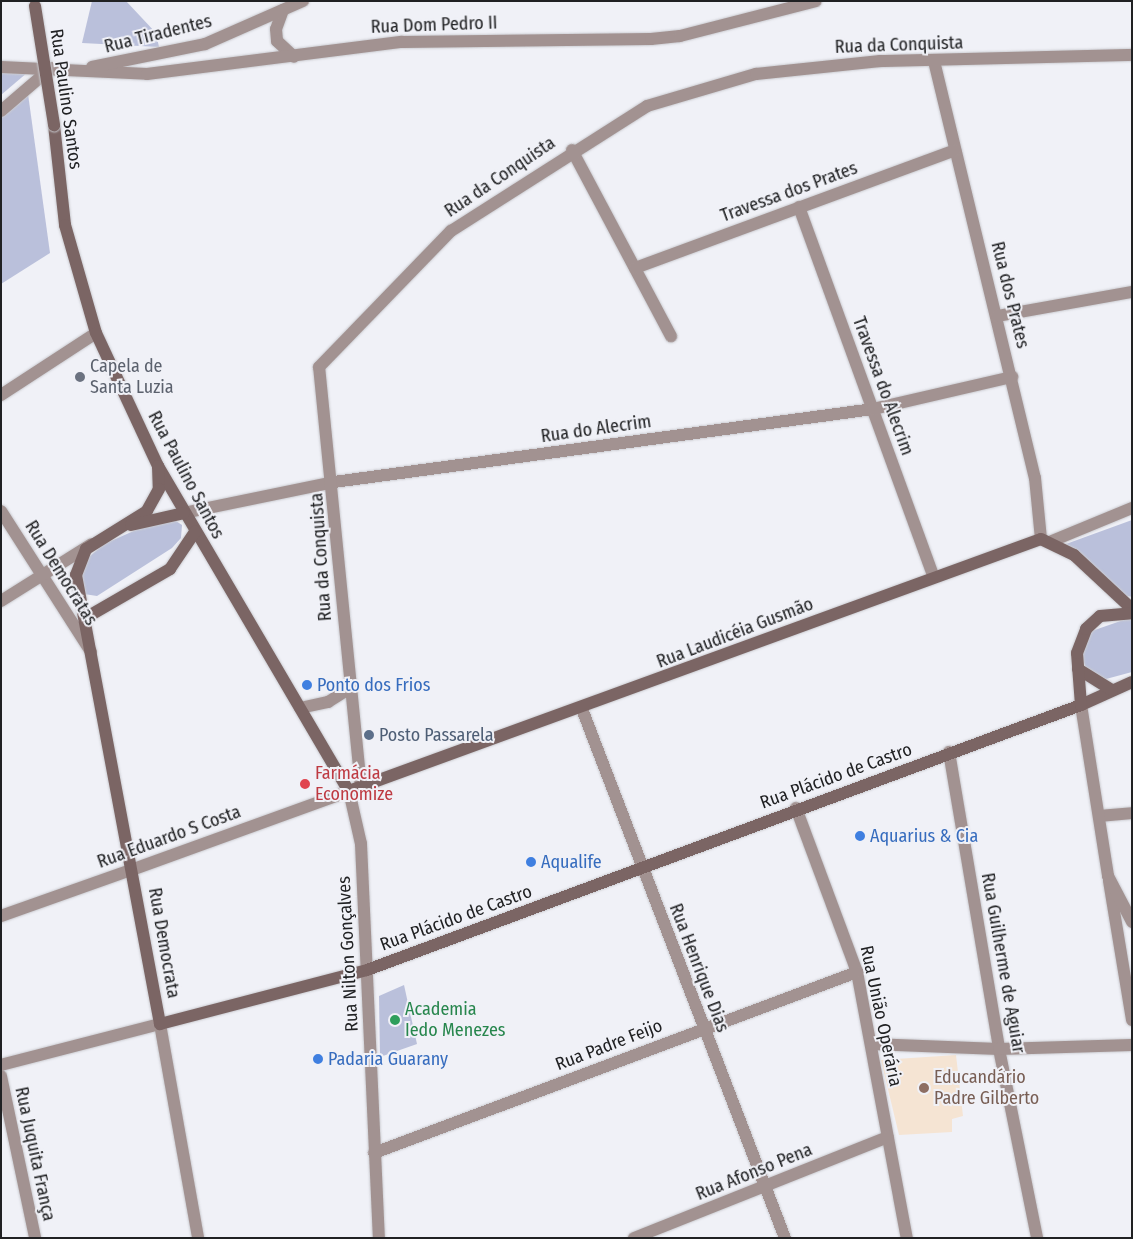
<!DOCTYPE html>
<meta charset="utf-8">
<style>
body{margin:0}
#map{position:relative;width:1133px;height:1239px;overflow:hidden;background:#f0f1f7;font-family:"Fira Sans Condensed",sans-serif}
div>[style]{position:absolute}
.education>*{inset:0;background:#f5e4d3}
.green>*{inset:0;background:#bac0db}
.roads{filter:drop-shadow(0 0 1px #cbccd1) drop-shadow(0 0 1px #cbccd1)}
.minor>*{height:12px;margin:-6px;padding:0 6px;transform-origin:6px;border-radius:6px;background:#a29291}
.tertiary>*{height:12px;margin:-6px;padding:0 6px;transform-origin:6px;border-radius:6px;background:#a29291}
.secondary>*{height:12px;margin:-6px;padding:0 6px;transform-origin:6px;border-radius:6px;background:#7b6564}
.bridges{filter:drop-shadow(0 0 1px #cbccd1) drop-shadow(0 0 1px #cbccd1)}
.secondary-bridge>*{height:12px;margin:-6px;padding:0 6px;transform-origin:6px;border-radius:6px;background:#7b6564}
.dots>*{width:14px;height:14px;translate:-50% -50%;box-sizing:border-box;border:2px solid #f0f1f7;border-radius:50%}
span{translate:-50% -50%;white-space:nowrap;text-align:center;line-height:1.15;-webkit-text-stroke:4px #f0f1f7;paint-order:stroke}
.street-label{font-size:18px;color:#202123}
.worship-label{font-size:18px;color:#5b616d}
.left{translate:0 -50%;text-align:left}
.shop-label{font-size:18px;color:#366cbe}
.service-label{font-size:18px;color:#4e5e75}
.health-label{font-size:18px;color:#be3a42}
.leisure-label{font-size:18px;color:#27864d}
.education-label{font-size:18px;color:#785e54}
.frame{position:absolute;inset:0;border:2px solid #202123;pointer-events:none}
</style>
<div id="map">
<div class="education">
<i style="clip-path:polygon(956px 1055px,963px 1116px,952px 1119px,952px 1132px,899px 1135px,881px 1060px)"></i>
</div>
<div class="green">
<i style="clip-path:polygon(92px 1px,126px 1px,156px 33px,159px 47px,82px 43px)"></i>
<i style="clip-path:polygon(1px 72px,28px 72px,1px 95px)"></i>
<i style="clip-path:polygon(28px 94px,50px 253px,1px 284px,1px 117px)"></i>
<i style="clip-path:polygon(161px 519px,173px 519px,182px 525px,181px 538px,172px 548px,97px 596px,84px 594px,82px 575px,89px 557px,104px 544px)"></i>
<i style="clip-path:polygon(1132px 520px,1132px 597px,1123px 595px,1066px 544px)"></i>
<i style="clip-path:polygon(1132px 617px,1132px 672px,1106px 679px,1086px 668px,1082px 657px,1089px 632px)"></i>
<i style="clip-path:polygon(404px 985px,417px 1044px,380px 1057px,379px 996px)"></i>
</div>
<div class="roads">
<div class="minor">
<i style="left:283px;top:10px;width:20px;rotate:110deg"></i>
<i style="left:276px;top:29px;width:12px;rotate:85deg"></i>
<i style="left:277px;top:41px;width:23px;rotate:43deg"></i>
<i style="left:934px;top:61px;width:429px;rotate:76.4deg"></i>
<i style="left:1035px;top:478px;width:61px;rotate:84.4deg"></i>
<i style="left:1px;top:67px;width:146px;rotate:2.7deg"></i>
<i style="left:147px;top:74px;width:257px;rotate:-7.2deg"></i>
<i style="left:402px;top:42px;width:249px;rotate:-0.7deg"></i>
<i style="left:651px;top:39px;width:29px;rotate:-6deg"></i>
<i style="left:680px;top:36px;width:140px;rotate:-14.4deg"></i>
<i style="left:92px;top:67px;width:115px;rotate:-11.5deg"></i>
<i style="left:205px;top:44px;width:107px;rotate:-23.7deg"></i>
<i style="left:1px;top:111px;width:66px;rotate:-40.7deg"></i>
<i style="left:572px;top:150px;width:211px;rotate:62deg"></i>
<i style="left:799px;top:207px;width:394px;rotate:70deg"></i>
<i style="left:635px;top:268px;width:341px;rotate:-20.2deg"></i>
<i style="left:997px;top:316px;width:137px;rotate:-10.1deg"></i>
<i style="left:1px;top:395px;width:113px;rotate:-33.1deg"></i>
<i style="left:1px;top:511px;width:167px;rotate:57.4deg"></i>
<i style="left:184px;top:513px;width:153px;rotate:-11.7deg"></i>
<i style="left:334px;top:482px;width:544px;rotate:-7.71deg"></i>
<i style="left:873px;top:409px;width:143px;rotate:-13deg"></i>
<i style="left:1052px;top:541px;width:87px;rotate:-22.4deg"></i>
<i style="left:1px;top:601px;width:107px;rotate:-32.1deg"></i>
<i style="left:300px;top:708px;width:29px;rotate:-12deg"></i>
<i style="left:328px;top:702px;width:25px;rotate:-32deg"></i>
<i style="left:582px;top:709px;width:567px;rotate:69.01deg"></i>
<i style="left:949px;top:752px;width:301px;rotate:80.4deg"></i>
<i style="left:999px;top:1049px;width:193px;rotate:78.6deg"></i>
<i style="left:361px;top:787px;width:422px;rotate:-95.7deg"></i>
<i style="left:319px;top:367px;width:190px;rotate:-45.9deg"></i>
<i style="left:451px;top:231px;width:232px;rotate:-32.5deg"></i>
<i style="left:647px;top:106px;width:114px;rotate:-16.4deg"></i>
<i style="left:756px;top:74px;width:125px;rotate:-6deg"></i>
<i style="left:880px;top:61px;width:252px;rotate:-1.4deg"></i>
<i style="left:796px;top:808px;width:175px;rotate:69.6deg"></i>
<i style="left:857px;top:972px;width:271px;rotate:79.4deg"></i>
<i style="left:1099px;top:816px;width:33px;rotate:-5deg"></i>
<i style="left:1109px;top:881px;width:141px;rotate:80.6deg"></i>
<i style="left:1px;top:916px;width:141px;rotate:-19.5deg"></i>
<i style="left:871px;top:1044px;width:128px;rotate:2.2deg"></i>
<i style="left:999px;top:1049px;width:133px;rotate:-1.7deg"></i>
<i style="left:1px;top:1065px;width:164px;rotate:-14.5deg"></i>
<i style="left:1px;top:1076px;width:166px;rotate:78.1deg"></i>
<i style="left:374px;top:1153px;width:516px;rotate:-20.54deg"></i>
<i style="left:634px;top:1238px;width:273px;rotate:-21.7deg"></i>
</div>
<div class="tertiary">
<i style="left:1081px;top:705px;width:173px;rotate:81deg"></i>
<i style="left:1108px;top:876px;width:52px;rotate:62.4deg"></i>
<i style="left:134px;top:869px;width:229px;rotate:-19.9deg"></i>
<i style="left:349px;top:791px;width:54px;rotate:77.2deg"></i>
<i style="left:361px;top:844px;width:394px;rotate:87.4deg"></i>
<i style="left:160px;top:1024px;width:217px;rotate:79.9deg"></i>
</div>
<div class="secondary">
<i style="left:54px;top:125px;width:101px;rotate:83.7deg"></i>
<i style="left:65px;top:225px;width:112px;rotate:74deg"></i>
<i style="left:96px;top:333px;width:147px;rotate:65deg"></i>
<i style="left:158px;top:466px;width:377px;rotate:59.6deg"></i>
<i style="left:349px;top:791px;width:736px;rotate:-20.01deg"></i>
<i style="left:1041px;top:539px;width:37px;rotate:26deg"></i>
<i style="left:1074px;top:555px;width:79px;rotate:43deg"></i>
<i style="left:158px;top:466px;width:23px;rotate:88deg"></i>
<i style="left:159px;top:489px;width:25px;rotate:119deg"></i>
<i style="left:147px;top:511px;width:72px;rotate:148.1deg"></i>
<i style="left:86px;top:549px;width:28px;rotate:111deg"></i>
<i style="left:76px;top:575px;width:457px;rotate:79.4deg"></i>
<i style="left:160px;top:1024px;width:214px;rotate:-14.6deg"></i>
<i style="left:367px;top:970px;width:762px;rotate:-20.36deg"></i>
<i style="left:1081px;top:705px;width:56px;rotate:-24.3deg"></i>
<i style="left:131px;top:525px;width:54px;rotate:-12.8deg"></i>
<i style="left:87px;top:617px;width:96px;rotate:-30deg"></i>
<i style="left:170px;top:569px;width:45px;rotate:-56deg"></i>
<i style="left:1078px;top:669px;width:40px;rotate:32deg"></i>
<i style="left:1081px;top:705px;width:52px;rotate:-94.4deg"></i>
<i style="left:1077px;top:653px;width:26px;rotate:-69deg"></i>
<i style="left:1086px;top:629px;width:19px;rotate:-43deg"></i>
<i style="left:1100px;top:616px;width:32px;rotate:-5deg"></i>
</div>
</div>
<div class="bridges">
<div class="secondary-bridge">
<i style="left:35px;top:6px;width:121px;rotate:80.9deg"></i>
</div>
</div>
<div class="dots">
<i style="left:80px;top:377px;background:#6b7280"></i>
<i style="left:307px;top:685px;background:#3f7fe0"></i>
<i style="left:369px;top:735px;background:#5c6f8a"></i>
<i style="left:305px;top:784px;background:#e0444e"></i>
<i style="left:860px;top:836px;background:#3f7fe0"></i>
<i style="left:531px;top:862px;background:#3f7fe0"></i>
<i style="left:395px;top:1020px;background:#2e9e5b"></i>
<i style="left:318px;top:1059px;background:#3f7fe0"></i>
<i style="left:924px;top:1088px;background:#8d6e63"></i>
</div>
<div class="street-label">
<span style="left:434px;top:25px;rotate:-2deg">Rua Dom Pedro II</span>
<span style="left:158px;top:34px;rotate:-14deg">Rua Tiradentes</span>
<span style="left:899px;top:45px;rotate:-2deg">Rua da Conquista</span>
<span style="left:66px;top:99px;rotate:82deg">Rua Paulino Santos</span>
<span style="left:500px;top:177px;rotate:-34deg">Rua da Conquista</span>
<span style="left:789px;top:192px;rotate:-20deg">Travessa dos Prates</span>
<span style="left:1010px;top:295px;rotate:76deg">Rua dos Prates</span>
<span style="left:883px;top:386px;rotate:70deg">Travessa do Alecrim</span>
<span style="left:596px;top:429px;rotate:-8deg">Rua do Alecrim</span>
<span style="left:186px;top:475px;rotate:62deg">Rua Paulino Santos</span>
<span style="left:321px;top:557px;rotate:-94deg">Rua da Conquista</span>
<span style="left:61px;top:573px;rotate:58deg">Rua Democratas</span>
<span style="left:735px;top:633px;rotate:-21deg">Rua Laudicéia Gusmão</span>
<span style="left:836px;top:776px;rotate:-20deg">Rua Plácido de Castro</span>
<span style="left:169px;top:837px;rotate:-20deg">Rua Eduardo S Costa</span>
<span style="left:456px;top:918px;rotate:-20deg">Rua Plácido de Castro</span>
<span style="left:164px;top:943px;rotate:80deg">Rua Democrata</span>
<span style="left:348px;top:954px;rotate:-93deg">Rua Nilton Gonçalves</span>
<span style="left:1003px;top:963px;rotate:80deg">Rua Guilherme de Aguiar</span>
<span style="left:699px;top:968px;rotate:69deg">Rua Henrique Dias</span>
<span style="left:881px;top:1016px;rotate:78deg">Rua União Operária</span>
<span style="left:609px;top:1045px;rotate:-21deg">Rua Padre Feijo</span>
<span style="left:35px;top:1154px;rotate:78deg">Rua Juquita França</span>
<span style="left:754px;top:1172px;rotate:-22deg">Rua Afonso Pena</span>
</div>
<div class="worship-label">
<span class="left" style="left:90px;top:377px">Capela de<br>Santa Luzia</span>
</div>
<div class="shop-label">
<span class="left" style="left:317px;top:685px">Ponto dos Frios</span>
<span class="left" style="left:870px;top:836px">Aquarius &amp; Cia</span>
<span class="left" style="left:541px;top:862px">Aqualife</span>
<span class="left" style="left:328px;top:1059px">Padaria Guarany</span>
</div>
<div class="service-label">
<span class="left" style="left:379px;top:735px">Posto Passarela</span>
</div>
<div class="health-label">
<span class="left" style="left:315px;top:784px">Farmácia<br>Economize</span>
</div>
<div class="leisure-label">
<span class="left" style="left:405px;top:1020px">Academia<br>Iedo Menezes</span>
</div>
<div class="education-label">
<span class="left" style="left:934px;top:1088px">Educandário<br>Padre Gilberto</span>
</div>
<div class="frame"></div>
</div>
